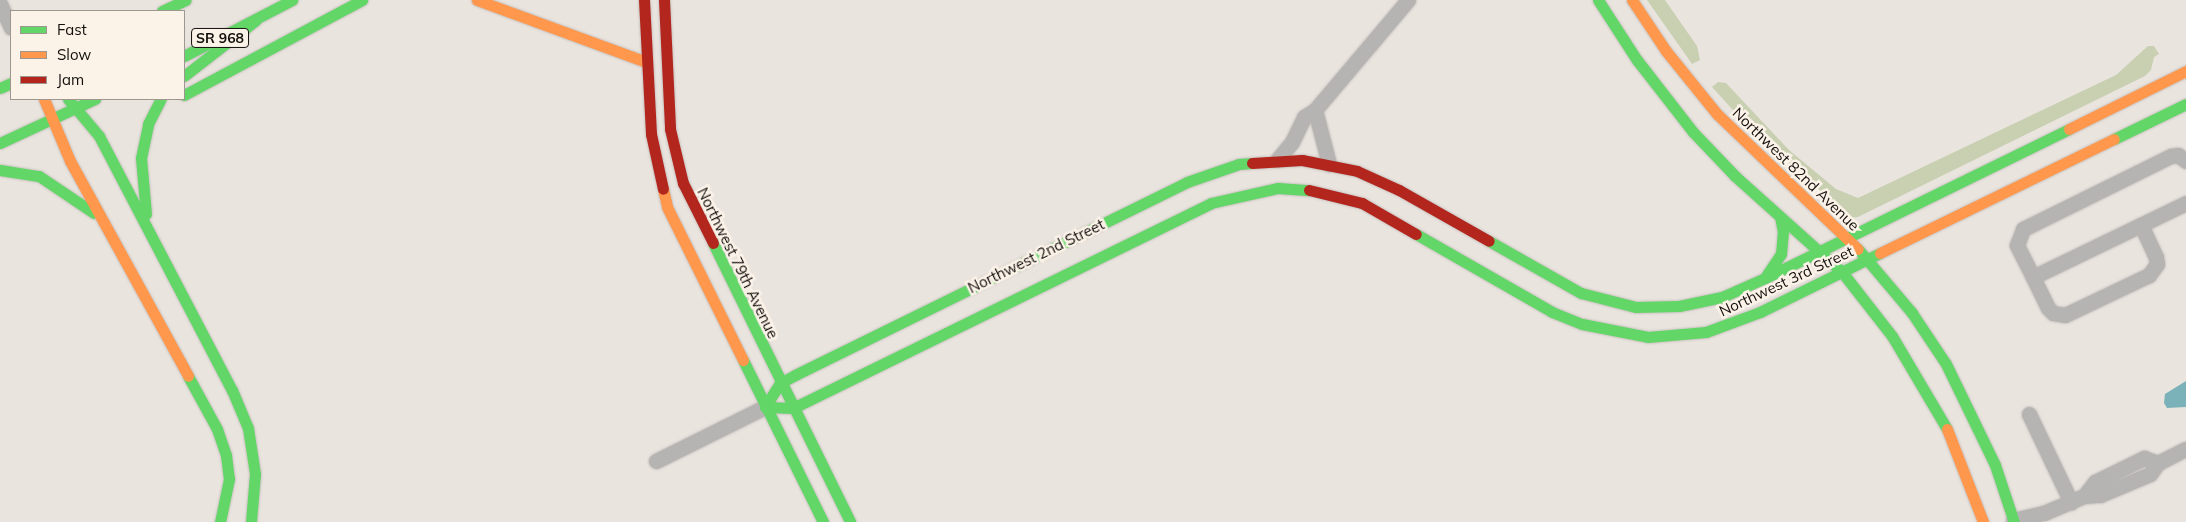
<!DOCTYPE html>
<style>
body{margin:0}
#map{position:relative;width:2186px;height:522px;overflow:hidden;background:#eae4df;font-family:Mulish,sans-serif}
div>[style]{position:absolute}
.green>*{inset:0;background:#c8d0b1}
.water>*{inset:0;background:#7bb2b9}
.roads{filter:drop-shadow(0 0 1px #c7c2be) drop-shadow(0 0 1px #c7c2be)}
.street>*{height:15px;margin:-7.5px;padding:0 7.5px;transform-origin:7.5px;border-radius:7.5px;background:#b5b4b2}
.fast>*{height:11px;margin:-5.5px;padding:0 5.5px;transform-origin:5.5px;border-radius:5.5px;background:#63d668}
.slow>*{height:11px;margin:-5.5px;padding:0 5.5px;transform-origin:5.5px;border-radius:5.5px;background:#ff974d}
.jam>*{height:11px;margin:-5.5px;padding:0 5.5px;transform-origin:5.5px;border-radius:5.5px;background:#b3261e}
span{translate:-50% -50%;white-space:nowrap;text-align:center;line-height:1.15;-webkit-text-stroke:5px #fbf2e8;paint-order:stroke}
.shield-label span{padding:1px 4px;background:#fbf2e8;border:1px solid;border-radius:4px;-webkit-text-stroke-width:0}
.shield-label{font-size:14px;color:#120f0c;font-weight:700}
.street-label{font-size:15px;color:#120f0c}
.legend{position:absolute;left:10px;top:10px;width:175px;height:90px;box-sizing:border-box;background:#fbf2e8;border:1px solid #9e9790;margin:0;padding:6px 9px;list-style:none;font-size:15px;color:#120f0c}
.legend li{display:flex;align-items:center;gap:10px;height:25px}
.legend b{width:25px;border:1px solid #9e9790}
</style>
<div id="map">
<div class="green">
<i style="clip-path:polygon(1647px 0,1665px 0,1697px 46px,1700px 60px,1692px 64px)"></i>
<i style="clip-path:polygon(2148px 46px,2154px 46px,2159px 54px,2154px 57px,2151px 70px,2145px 76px,1858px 217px,1849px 218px,1769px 150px,1712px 87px,1718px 82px,1726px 83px,1789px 150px,1836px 189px,1858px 198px,2116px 75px)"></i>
</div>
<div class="water">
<i style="clip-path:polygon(2186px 381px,2186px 407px,2167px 408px,2164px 403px,2165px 394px)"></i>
</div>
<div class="roads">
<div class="street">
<i style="left:0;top:4px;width:26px;rotate:65deg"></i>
<i style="left:1315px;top:110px;width:56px;rotate:75.5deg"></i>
<i style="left:1277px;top:160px;width:23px;rotate:-50deg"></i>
<i style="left:1292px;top:142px;width:28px;rotate:-64deg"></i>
<i style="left:1304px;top:117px;width:13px;rotate:-32deg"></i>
<i style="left:1315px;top:110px;width:144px;rotate:-49.8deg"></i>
<i style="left:2141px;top:225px;width:35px;rotate:65deg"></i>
<i style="left:2156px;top:257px;width:7px;rotate:82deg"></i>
<i style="left:2157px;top:264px;width:14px;rotate:126deg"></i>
<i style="left:2149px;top:275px;width:93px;rotate:154.5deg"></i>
<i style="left:2065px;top:315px;width:12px;rotate:-171deg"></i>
<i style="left:2053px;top:313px;width:7px;rotate:-135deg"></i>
<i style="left:2048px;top:308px;width:34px;rotate:-116deg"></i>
<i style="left:2033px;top:277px;width:170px;rotate:-25.8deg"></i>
<i style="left:2033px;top:277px;width:36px;rotate:-117deg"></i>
<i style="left:2017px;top:245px;width:17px;rotate:-69deg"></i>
<i style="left:2023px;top:229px;width:165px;rotate:-26.3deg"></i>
<i style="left:2171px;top:156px;width:7px;rotate:-8deg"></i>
<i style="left:2178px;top:155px;width:10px;rotate:37deg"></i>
<i style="left:2029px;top:414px;width:98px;rotate:64.5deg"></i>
<i style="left:656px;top:461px;width:122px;rotate:-26.4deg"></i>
<i style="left:2084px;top:496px;width:18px;rotate:-52deg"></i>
<i style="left:2095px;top:482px;width:55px;rotate:-26.1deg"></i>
<i style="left:2144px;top:458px;width:15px;rotate:20deg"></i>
<i style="left:2013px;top:520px;width:32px;rotate:-13deg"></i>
<i style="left:2044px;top:513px;width:43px;rotate:-23deg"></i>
<i style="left:2084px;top:496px;width:16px;rotate:-4deg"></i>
<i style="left:2100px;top:495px;width:54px;rotate:-22.8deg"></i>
<i style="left:2150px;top:474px;width:14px;rotate:-54deg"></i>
<i style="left:2158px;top:463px;width:31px;rotate:-27deg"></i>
</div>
<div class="fast">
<i style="left:1598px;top:0;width:72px;rotate:57deg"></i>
<i style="left:1637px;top:60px;width:91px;rotate:52.1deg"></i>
<i style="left:1693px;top:132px;width:61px;rotate:46.3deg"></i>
<i style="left:1735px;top:176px;width:144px;rotate:41.9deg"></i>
<i style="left:1842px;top:272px;width:81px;rotate:52deg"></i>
<i style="left:1892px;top:336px;width:108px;rotate:59.4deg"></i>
<i style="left:162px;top:11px;width:26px;rotate:-25deg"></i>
<i style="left:184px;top:56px;width:122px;rotate:-27.4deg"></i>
<i style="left:184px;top:76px;width:91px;rotate:-37.9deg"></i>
<i style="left:0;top:88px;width:12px;rotate:-24deg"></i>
<i style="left:184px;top:95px;width:202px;rotate:-28.1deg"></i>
<i style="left:68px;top:99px;width:48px;rotate:50deg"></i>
<i style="left:99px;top:136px;width:287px;rotate:62.4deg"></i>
<i style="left:232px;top:390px;width:41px;rotate:67.2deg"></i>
<i style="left:248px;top:428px;width:47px;rotate:81.3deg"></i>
<i style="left:255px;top:474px;width:48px;rotate:94.8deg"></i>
<i style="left:2114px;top:139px;width:80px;rotate:-25.9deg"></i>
<i style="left:0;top:143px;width:105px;rotate:-24.9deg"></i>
<i style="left:0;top:170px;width:39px;rotate:9deg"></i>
<i style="left:39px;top:176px;width:66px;rotate:33.9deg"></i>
<i style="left:146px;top:214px;width:56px;rotate:-95.1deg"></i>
<i style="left:141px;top:158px;width:35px;rotate:-78deg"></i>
<i style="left:148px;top:124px;width:28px;rotate:-63deg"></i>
<i style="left:1416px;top:234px;width:157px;rotate:29.8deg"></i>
<i style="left:1552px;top:312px;width:32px;rotate:22deg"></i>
<i style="left:1582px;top:324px;width:67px;rotate:11.1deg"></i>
<i style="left:1648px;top:337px;width:58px;rotate:-4.9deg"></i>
<i style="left:1706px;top:332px;width:58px;rotate:-20.3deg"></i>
<i style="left:1760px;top:312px;width:134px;rotate:-26.2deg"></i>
<i style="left:1489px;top:241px;width:106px;rotate:29.5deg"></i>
<i style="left:1581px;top:293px;width:57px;rotate:14.3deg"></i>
<i style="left:1636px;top:307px;width:43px;rotate:-1.3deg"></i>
<i style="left:1679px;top:306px;width:44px;rotate:-11.8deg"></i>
<i style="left:1722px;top:297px;width:47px;rotate:-23.8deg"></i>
<i style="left:1765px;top:278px;width:339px;rotate:-26.1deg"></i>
<i style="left:713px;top:243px;width:311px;rotate:63.8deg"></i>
<i style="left:1858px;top:249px;width:84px;rotate:49.8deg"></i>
<i style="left:1912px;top:313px;width:61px;rotate:56.3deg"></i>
<i style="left:1946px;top:364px;width:112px;rotate:64.1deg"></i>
<i style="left:1995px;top:465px;width:60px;rotate:71.6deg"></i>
<i style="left:1766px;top:276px;width:27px;rotate:-56deg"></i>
<i style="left:1781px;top:254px;width:22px;rotate:-85deg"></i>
<i style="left:1783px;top:232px;width:15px;rotate:-101deg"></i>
<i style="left:743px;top:360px;width:181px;rotate:63.7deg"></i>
<i style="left:188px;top:376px;width:60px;rotate:61.3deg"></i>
<i style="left:217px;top:429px;width:28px;rotate:71deg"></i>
<i style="left:226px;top:455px;width:24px;rotate:83deg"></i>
<i style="left:229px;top:479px;width:44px;rotate:101.8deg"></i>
<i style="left:765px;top:407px;width:28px;rotate:-58deg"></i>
<i style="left:780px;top:383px;width:17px;rotate:-28deg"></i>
<i style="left:795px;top:375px;width:437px;rotate:-26.2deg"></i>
<i style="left:1187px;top:182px;width:55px;rotate:-19.1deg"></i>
<i style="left:1239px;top:164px;width:13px;rotate:-4deg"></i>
<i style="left:765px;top:407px;width:28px;rotate:2deg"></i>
<i style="left:793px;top:408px;width:466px;rotate:-26.1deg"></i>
<i style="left:1211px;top:203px;width:69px;rotate:-12.6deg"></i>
<i style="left:1278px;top:188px;width:31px;rotate:4deg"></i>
</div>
<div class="slow">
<i style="left:477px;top:0;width:180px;rotate:20.1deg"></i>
<i style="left:1632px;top:0;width:61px;rotate:56.3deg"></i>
<i style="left:1666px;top:51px;width:81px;rotate:51deg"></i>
<i style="left:1717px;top:114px;width:195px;rotate:43.8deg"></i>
<i style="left:44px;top:99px;width:67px;rotate:67.2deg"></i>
<i style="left:70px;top:161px;width:245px;rotate:61.2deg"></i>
<i style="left:2069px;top:129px;width:131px;rotate:-26.4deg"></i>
<i style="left:663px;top:189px;width:18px;rotate:77deg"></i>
<i style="left:667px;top:207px;width:171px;rotate:63.6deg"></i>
<i style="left:1880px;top:253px;width:260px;rotate:-26deg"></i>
<i style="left:1947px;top:429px;width:100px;rotate:68.8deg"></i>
</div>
<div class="jam">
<i style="left:644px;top:0;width:134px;rotate:87deg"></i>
<i style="left:651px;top:134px;width:56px;rotate:77.7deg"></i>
<i style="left:664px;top:0;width:129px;rotate:87.3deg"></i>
<i style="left:670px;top:129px;width:56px;rotate:76.5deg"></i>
<i style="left:683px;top:183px;width:67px;rotate:63.4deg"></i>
<i style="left:1252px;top:163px;width:50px;rotate:-3.4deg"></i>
<i style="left:1302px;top:160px;width:56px;rotate:11.3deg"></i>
<i style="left:1357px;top:171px;width:46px;rotate:24.3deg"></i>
<i style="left:1399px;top:190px;width:103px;rotate:29.5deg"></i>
<i style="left:1309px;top:190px;width:55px;rotate:13.8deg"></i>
<i style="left:1362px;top:203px;width:62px;rotate:29.9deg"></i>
</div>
</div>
<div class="shield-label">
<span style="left:220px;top:38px">SR 968</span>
</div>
<div class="street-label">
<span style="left:1796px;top:169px;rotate:44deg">Northwest 82nd Avenue</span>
<span style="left:1036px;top:256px;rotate:-26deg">Northwest 2nd Street</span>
<span style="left:738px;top:263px;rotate:64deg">Northwest 79th Avenue</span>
<span style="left:1786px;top:281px;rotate:-25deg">Northwest 3rd Street</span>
</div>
<ul class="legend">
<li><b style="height:6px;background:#63d668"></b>Fast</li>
<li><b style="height:6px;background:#ff974d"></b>Slow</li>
<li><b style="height:6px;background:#b3261e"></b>Jam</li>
</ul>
</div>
